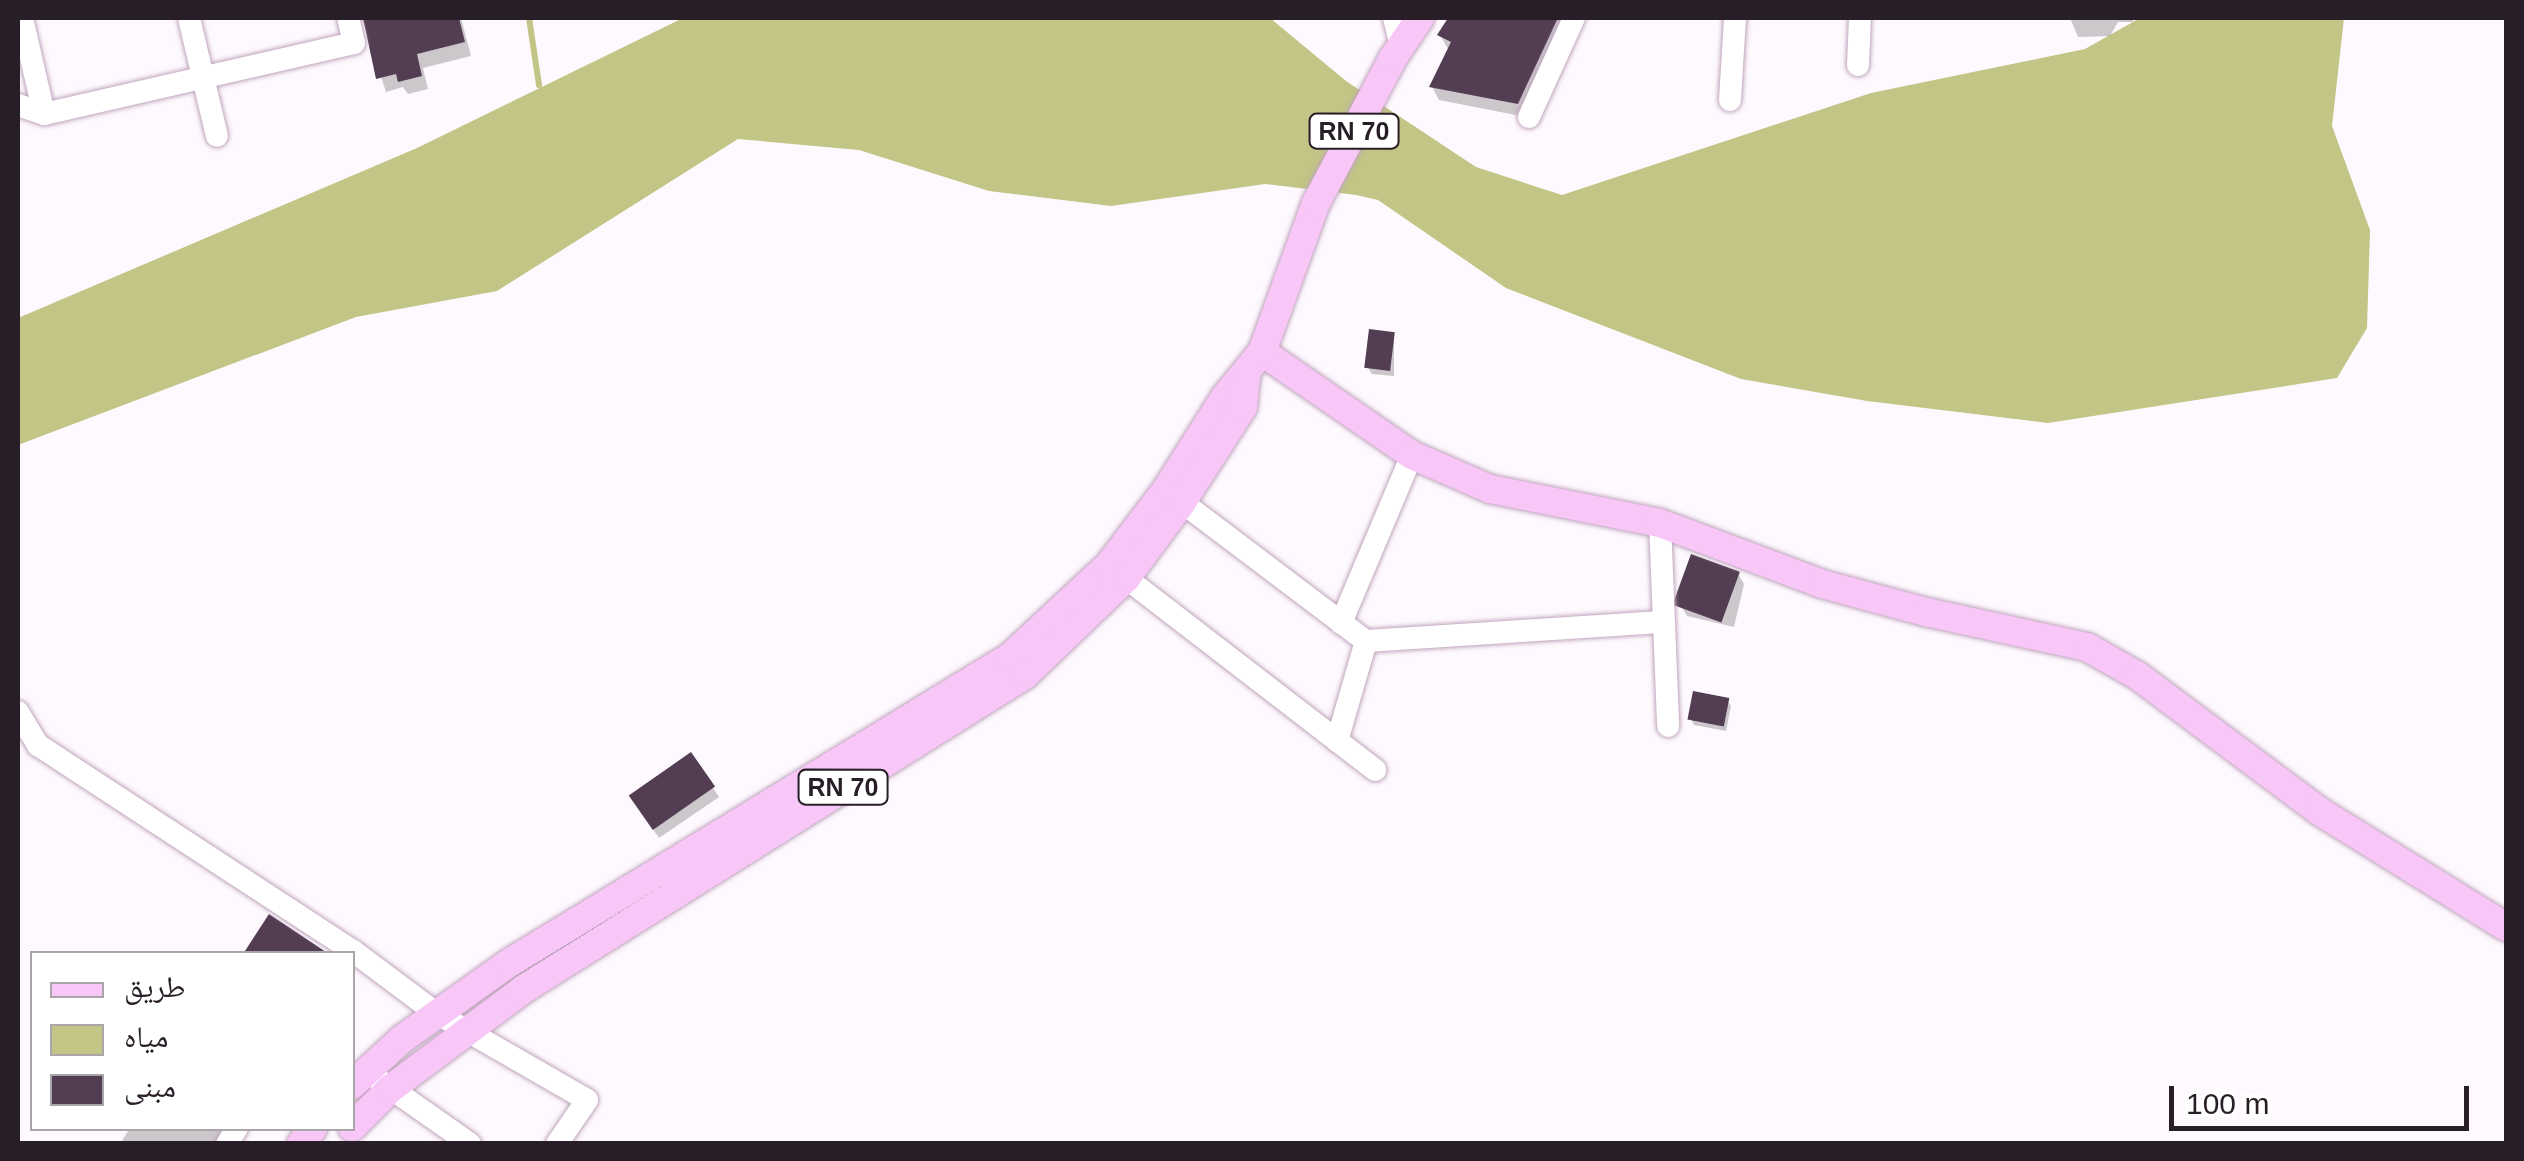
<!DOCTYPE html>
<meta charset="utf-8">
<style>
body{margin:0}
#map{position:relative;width:2524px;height:1161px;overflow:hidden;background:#fef9fe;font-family:Helvetica,"Noto Naskh Arabic",sans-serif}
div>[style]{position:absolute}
.water>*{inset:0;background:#c2c585}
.shadow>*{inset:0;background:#0003}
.stream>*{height:6px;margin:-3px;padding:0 3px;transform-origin:3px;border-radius:3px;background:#c2c585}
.building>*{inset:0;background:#523d52;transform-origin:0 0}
.roads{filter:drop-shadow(0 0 2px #bfa5bd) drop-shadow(0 0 2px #bfa5bd)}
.minor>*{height:22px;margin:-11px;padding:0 11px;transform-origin:11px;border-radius:11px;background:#fff}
.major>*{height:28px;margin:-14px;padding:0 14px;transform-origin:14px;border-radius:14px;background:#f8c6f7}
span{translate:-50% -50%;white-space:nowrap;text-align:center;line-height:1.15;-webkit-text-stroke:10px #fff;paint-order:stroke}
.shield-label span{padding:2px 8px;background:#fff;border:2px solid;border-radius:8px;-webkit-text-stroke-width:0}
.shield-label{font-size:25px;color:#281e27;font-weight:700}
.frame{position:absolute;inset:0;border:20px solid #281e27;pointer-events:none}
.legend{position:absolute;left:30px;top:951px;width:325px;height:180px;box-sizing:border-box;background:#fff;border:2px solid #a9a5a9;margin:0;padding:12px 18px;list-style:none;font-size:30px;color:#281e27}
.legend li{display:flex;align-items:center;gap:20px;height:50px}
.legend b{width:50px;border:2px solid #a9a5a9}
.scale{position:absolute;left:2169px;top:1086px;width:300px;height:45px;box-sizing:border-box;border:5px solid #281e27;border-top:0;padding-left:12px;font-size:30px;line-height:35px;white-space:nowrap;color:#281e27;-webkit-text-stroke:8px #fff;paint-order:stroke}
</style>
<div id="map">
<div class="water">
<i style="clip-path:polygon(683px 18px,1270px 18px,1346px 81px,1476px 167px,1562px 195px,1871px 93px,2085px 49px,2140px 18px,2344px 18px,2332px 126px,2370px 230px,2367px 328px,2337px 378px,2048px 423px,1867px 401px,1741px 379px,1506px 288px,1378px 200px,1356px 195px,1265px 184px,1111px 206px,989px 191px,859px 150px,738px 139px,497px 291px,356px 317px,18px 445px,18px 318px,417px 148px)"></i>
</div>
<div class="shadow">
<i style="clip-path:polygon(362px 18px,461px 18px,471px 56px,423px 68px,428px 89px,408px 94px,403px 87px,386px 92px)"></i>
<i style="clip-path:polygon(1451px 18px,1573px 18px,1526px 117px,1439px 100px,1432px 87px,1448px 49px,1440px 35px)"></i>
<i style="clip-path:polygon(2070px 18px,2133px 18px,2133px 22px,2118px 22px,2110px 36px,2078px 37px)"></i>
<i style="clip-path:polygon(1394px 334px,1394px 376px,1372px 374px,1368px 368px)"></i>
<i style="clip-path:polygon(1738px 574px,1744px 584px,1734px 627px,1687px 616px,1681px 606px)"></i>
<i style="clip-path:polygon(1727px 700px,1731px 706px,1726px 731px,1694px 725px,1691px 719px)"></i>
<i style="clip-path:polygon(691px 755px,719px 797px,659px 838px,636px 805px)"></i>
<i style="clip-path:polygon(130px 1128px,230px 1128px,220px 1144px,120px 1144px)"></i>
</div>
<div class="stream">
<i style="left:529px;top:18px;width:68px;rotate:81.5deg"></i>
</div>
<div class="building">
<i style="clip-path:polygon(363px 18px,459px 18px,465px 42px,417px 54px,422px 76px,398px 82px,396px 74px,376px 79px)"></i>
<i style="clip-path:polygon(1448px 18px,1558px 18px,1518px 104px,1429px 87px,1451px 42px,1437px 35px)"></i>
<i style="left:1369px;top:329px;width:26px;height:39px;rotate:7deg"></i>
<i style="left:1691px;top:554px;width:52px;height:54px;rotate:20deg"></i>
<i style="left:1693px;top:691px;width:37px;height:29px;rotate:11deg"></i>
<i style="left:691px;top:752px;width:42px;height:76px;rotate:55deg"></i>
<i style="clip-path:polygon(269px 914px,329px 954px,243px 954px)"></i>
</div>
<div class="roads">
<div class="minor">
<i style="left:22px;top:18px;width:98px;rotate:77.1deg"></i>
<i style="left:189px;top:18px;width:121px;rotate:76.7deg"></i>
<i style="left:1394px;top:18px;width:29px;rotate:76deg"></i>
<i style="left:1858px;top:65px;width:47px;rotate:-87.6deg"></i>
<i style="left:1730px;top:100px;width:82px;rotate:-86.5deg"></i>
<i style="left:18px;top:105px;width:28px;rotate:19deg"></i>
<i style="left:44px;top:114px;width:318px;rotate:-12.9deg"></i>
<i style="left:354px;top:43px;width:26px;rotate:-103deg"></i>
<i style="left:1529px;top:117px;width:109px;rotate:-65.6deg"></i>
<i style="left:1170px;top:493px;width:246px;rotate:37.1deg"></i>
<i style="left:1366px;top:641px;width:296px;rotate:-3.7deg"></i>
<i style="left:1660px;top:523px;width:203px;rotate:87.7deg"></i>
<i style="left:1113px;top:568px;width:331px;rotate:37.6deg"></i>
<i style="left:1341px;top:623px;width:182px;rotate:-67.1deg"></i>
<i style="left:18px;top:712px;width:39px;rotate:59deg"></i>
<i style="left:38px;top:745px;width:376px;rotate:33.2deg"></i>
<i style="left:353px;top:951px;width:104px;rotate:36.8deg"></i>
<i style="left:436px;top:1013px;width:174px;rotate:29.9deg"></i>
<i style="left:587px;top:1100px;width:53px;rotate:124.3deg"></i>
<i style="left:1337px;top:741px;width:104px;rotate:-73.8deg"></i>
<i style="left:379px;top:1080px;width:111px;rotate:35.1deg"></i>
<i style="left:227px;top:1144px;width:19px;rotate:-58deg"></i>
</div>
<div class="major">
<i style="left:1262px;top:352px;width:182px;rotate:34.5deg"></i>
<i style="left:1412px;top:455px;width:85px;rotate:23.6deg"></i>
<i style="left:1490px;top:489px;width:173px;rotate:11.3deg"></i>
<i style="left:1660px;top:523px;width:173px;rotate:20.6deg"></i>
<i style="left:1822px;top:584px;width:108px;rotate:15.1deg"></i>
<i style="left:1926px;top:612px;width:165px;rotate:12.3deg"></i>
<i style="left:2087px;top:647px;width:59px;rotate:29.6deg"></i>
<i style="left:2138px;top:676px;width:226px;rotate:36.7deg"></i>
<i style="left:2319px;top:811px;width:220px;rotate:31.8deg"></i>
<i style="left:352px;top:1085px;width:68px;rotate:-42.6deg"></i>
<i style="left:402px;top:1039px;width:131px;rotate:-35.4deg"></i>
<i style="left:509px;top:963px;width:587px;rotate:-31.42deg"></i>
<i style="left:1010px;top:657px;width:135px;rotate:-42.9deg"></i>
<i style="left:1109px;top:565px;width:94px;rotate:-52.8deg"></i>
<i style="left:1166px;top:490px;width:110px;rotate:-57.6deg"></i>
<i style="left:1225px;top:397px;width:58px;rotate:-50.6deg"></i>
<i style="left:1262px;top:352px;width:158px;rotate:-70.1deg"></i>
<i style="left:1316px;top:203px;width:164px;rotate:-62deg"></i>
<i style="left:1393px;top:58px;width:48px;rotate:-56deg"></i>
<i style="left:352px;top:1127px;width:54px;rotate:-45deg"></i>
<i style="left:390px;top:1089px;width:167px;rotate:-36.7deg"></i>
<i style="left:524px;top:989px;width:591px;rotate:-32.08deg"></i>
<i style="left:1025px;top:675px;width:140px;rotate:-43.8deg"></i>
<i style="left:1126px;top:578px;width:94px;rotate:-53.6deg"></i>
<i style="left:1182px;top:502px;width:113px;rotate:-57.3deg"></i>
<i style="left:1243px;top:407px;width:36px;rotate:-84deg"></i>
<i style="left:301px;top:1144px;width:20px;rotate:-53deg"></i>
</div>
</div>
<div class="shield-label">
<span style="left:1354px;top:131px">RN 70</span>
<span style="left:843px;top:787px">RN 70</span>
</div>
<div class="frame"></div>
<ul class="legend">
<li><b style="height:12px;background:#f8c6f7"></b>طريق</li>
<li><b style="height:28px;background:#c2c585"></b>مياه</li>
<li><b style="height:28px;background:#523d52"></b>مبنى</li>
</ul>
<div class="scale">100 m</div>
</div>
